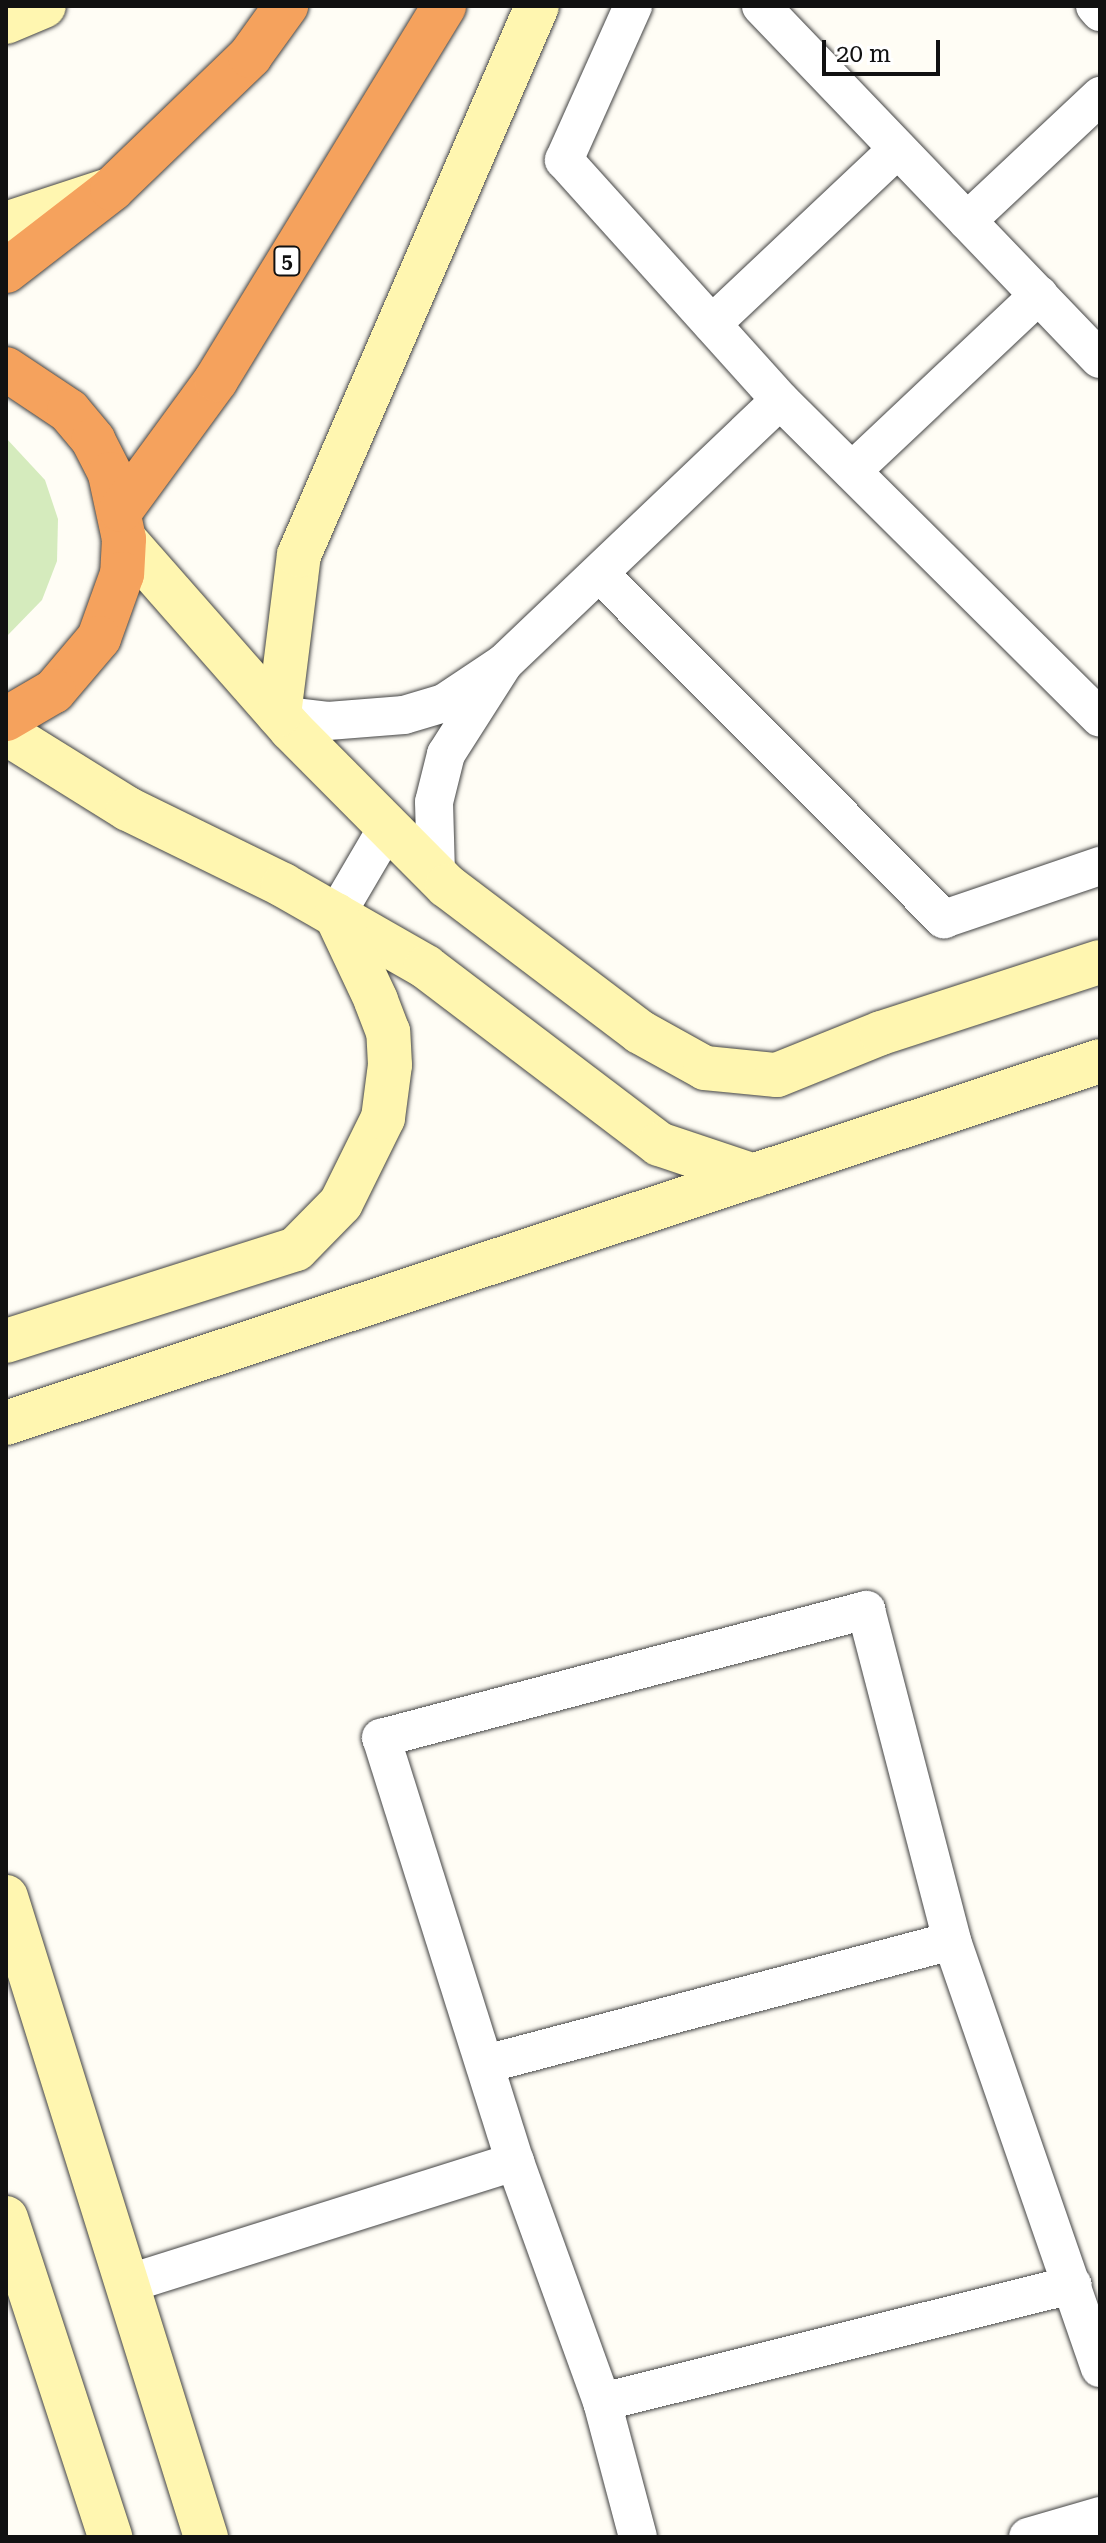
<!DOCTYPE html>
<style>
body{margin:0}
#map{position:relative;width:1106px;height:2543px;overflow:hidden;background:#fffdf5;font-family:"Roboto Serif",serif}
div>[style]{position:absolute}
.green>*{inset:0;background:#d5ebbd}
.roads{filter:drop-shadow(0 0 2px #444) drop-shadow(0 0 2px #444)}
.street>*{height:38px;margin:-19px;padding:0 19px;transform-origin:19px;border-radius:19px;background:#fff}
.secondary>*{height:44px;margin:-22px;padding:0 22px;transform-origin:22px;border-radius:22px;background:#fff6b0}
.highway>*{height:44px;margin:-22px;padding:0 22px;transform-origin:22px;border-radius:22px;background:#f5a25d}
span{translate:-50% -50%;white-space:nowrap;text-align:center;line-height:1.15;-webkit-text-stroke:8px #fff;paint-order:stroke}
.shield-label span{padding:2px 6px;background:#fff;border:2px solid;border-radius:6px;-webkit-text-stroke-width:0}
.shield-label{font-size:20px;color:#111;font-weight:700}
.frame{position:absolute;inset:0;border:8px solid #111;pointer-events:none}
.scale{position:absolute;left:822px;top:40px;width:118px;height:36px;box-sizing:border-box;border:4px solid #111;border-top:0;padding-left:10px;font-size:24px;line-height:28px;white-space:nowrap;color:#111;-webkit-text-stroke:6px #fff;paint-order:stroke}
</style>
<div id="map">
<div class="green">
<i style="clip-path:polygon(6px 438px,45px 480px,58px 519px,57px 561px,42px 600px,6px 637px)"></i>
</div>
<div class="roads">
<div class="street">
<i style="left:633px;top:6px;width:169px;rotate:114.1deg"></i>
<i style="left:564px;top:160px;width:323px;rotate:48deg"></i>
<i style="left:761px;top:6px;width:489px;rotate:46.2deg"></i>
<i style="left:1095px;top:6px;width:8px;rotate:50deg"></i>
<i style="left:967px;top:221px;width:183px;rotate:-43.2deg"></i>
<i style="left:712px;top:324px;width:255px;rotate:-43.3deg"></i>
<i style="left:852px;top:471px;width:257px;rotate:-43.3deg"></i>
<i style="left:599px;top:573px;width:489px;rotate:45.1deg"></i>
<i style="left:944px;top:919px;width:165px;rotate:-18.8deg"></i>
<i style="left:504px;top:663px;width:381px;rotate:-43.6deg"></i>
<i style="left:780px;top:400px;width:451px;rotate:44.8deg"></i>
<i style="left:279px;top:715px;width:49px;rotate:7deg"></i>
<i style="left:328px;top:721px;width:76px;rotate:-4.5deg"></i>
<i style="left:404px;top:715px;width:42px;rotate:-16.7deg"></i>
<i style="left:444px;top:703px;width:72px;rotate:-33.7deg"></i>
<i style="left:504px;top:663px;width:108px;rotate:122.5deg"></i>
<i style="left:446px;top:754px;width:49px;rotate:104deg"></i>
<i style="left:434px;top:802px;width:73px;rotate:88.4deg"></i>
<i style="left:336px;top:915px;width:101px;rotate:-59.6deg"></i>
<i style="left:486px;top:2064px;width:482px;rotate:-14.8deg"></i>
<i style="left:127px;top:2284px;width:407px;rotate:-17.5deg"></i>
<i style="left:602px;top:2402px;width:485px;rotate:-14deg"></i>
<i style="left:638px;top:2537px;width:140px;rotate:-104.9deg"></i>
<i style="left:602px;top:2402px;width:255px;rotate:-109.9deg"></i>
<i style="left:515px;top:2162px;width:445px;rotate:-107.5deg"></i>
<i style="left:381px;top:1738px;width:502px;rotate:-14.78deg"></i>
<i style="left:866px;top:1610px;width:342px;rotate:75.4deg"></i>
<i style="left:952px;top:1941px;width:452px;rotate:70.9deg"></i>
<i style="left:1028px;top:2537px;width:75px;rotate:-16.3deg"></i>
</div>
<div class="secondary">
<i style="left:6px;top:22px;width:41px;rotate:-22.8deg"></i>
<i style="left:6px;top:224px;width:105px;rotate:-18.3deg"></i>
<i style="left:124px;top:539px;width:253px;rotate:48.7deg"></i>
<i style="left:291px;top:729px;width:221px;rotate:45.2deg"></i>
<i style="left:447px;top:886px;width:242px;rotate:37.1deg"></i>
<i style="left:640px;top:1032px;width:74px;rotate:29deg"></i>
<i style="left:705px;top:1068px;width:72px;rotate:5.6deg"></i>
<i style="left:777px;top:1075px;width:112px;rotate:-22deg"></i>
<i style="left:881px;top:1033px;width:230px;rotate:-18deg"></i>
<i style="left:279px;top:715px;width:161px;rotate:-82.9deg"></i>
<i style="left:299px;top:555px;width:598px;rotate:-66.56deg"></i>
<i style="left:6px;top:733px;width:144px;rotate:31.9deg"></i>
<i style="left:128px;top:809px;width:173px;rotate:26.1deg"></i>
<i style="left:283px;top:885px;width:165px;rotate:29.8deg"></i>
<i style="left:426px;top:967px;width:293px;rotate:37.2deg"></i>
<i style="left:659px;top:1144px;width:100px;rotate:18.6deg"></i>
<i style="left:6px;top:1341px;width:304px;rotate:-17.6deg"></i>
<i style="left:296px;top:1249px;width:64px;rotate:-45.6deg"></i>
<i style="left:341px;top:1203px;width:95px;rotate:-63.7deg"></i>
<i style="left:383px;top:1118px;width:53px;rotate:-82.5deg"></i>
<i style="left:390px;top:1065px;width:33px;rotate:-93deg"></i>
<i style="left:388px;top:1032px;width:34px;rotate:-111deg"></i>
<i style="left:376px;top:1000px;width:94px;rotate:-115.2deg"></i>
<i style="left:6px;top:1423px;width:1152px;rotate:-18.31deg"></i>
<i style="left:6px;top:1897px;width:671px;rotate:72.65deg"></i>
<i style="left:6px;top:2218px;width:336px;rotate:71.9deg"></i>
</div>
<div class="highway">
<i style="left:6px;top:271px;width:134px;rotate:-37.7deg"></i>
<i style="left:112px;top:189px;width:192px;rotate:-43.9deg"></i>
<i style="left:250px;top:56px;width:62px;rotate:-54.2deg"></i>
<i style="left:6px;top:369px;width:76px;rotate:33.7deg"></i>
<i style="left:69px;top:411px;width:38px;rotate:50deg"></i>
<i style="left:93px;top:440px;width:38px;rotate:63deg"></i>
<i style="left:110px;top:474px;width:66px;rotate:77.8deg"></i>
<i style="left:124px;top:539px;width:35px;rotate:93deg"></i>
<i style="left:122px;top:574px;width:68px;rotate:109.8deg"></i>
<i style="left:99px;top:638px;width:70px;rotate:130.3deg"></i>
<i style="left:54px;top:691px;width:56px;rotate:149.7deg"></i>
<i style="left:121px;top:510px;width:161px;rotate:-53.8deg"></i>
<i style="left:216px;top:380px;width:438px;rotate:-58.6deg"></i>
</div>
</div>
<div class="shield-label">
<span style="left:287px;top:261px">5</span>
</div>
<div class="frame"></div>
<div class="scale">20 m</div>
</div>
